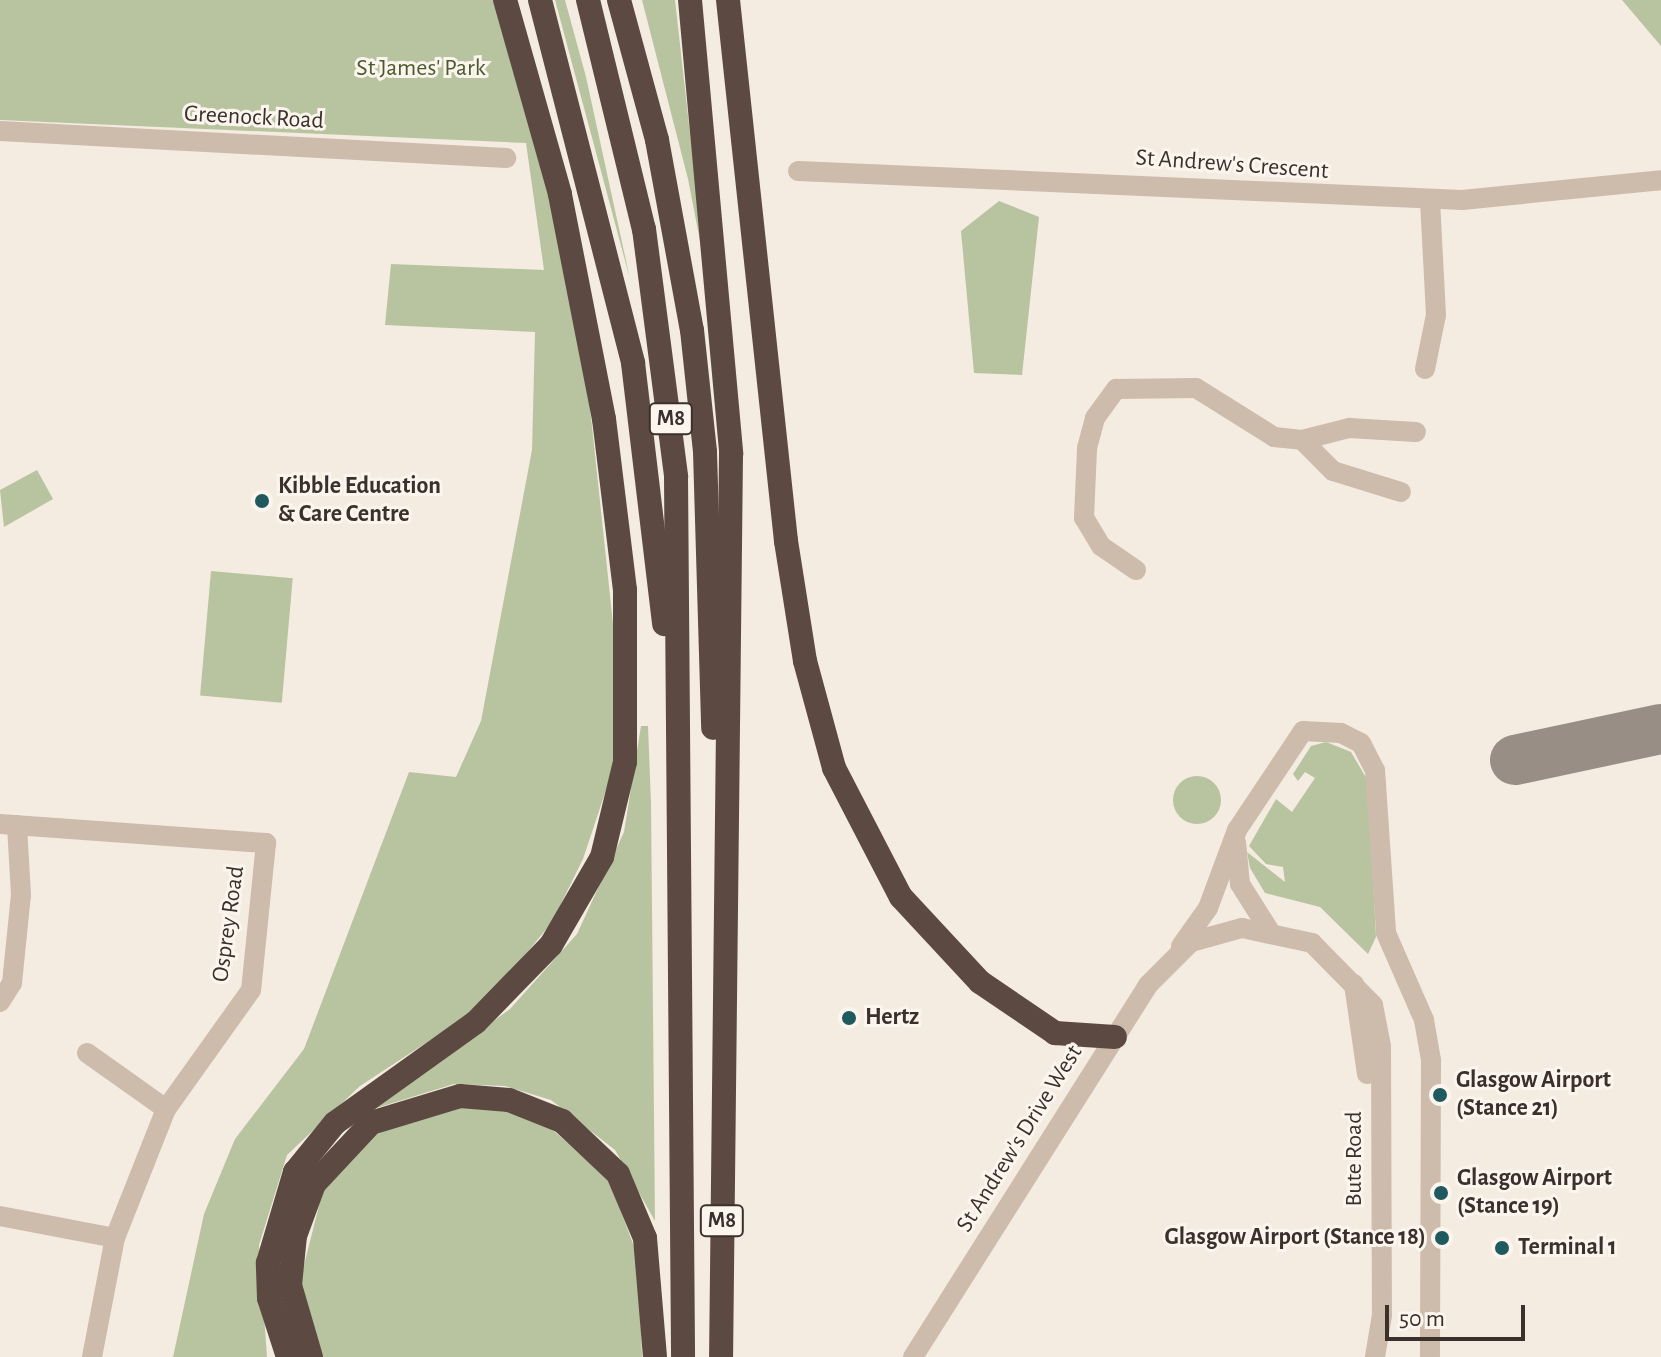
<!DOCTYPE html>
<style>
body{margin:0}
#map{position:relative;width:1661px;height:1357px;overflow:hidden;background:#f4ebe1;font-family:"Alegreya Sans",sans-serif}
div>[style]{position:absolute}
.green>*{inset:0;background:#b8c4a0;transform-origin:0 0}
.round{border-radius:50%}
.taxiway>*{height:50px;margin:-25px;padding:0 25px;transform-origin:25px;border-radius:25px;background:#988e86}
.minor>*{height:20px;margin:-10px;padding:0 10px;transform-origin:10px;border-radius:10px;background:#cdbbac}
.highway>*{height:24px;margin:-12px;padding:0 12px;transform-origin:12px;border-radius:12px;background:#5c4a42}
.dots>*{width:22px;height:22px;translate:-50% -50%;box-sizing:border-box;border:4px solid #fbf5ee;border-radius:50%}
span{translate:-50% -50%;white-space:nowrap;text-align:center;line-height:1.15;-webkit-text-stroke:6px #fbf5ee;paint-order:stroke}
.shield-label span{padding:2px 6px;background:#fbf5ee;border:2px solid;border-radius:6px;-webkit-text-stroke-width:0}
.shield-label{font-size:22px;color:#3b302b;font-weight:700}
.park-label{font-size:24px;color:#4a5a2e}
.street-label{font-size:24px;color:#3b302b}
.poi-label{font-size:24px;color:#3b302b;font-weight:700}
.left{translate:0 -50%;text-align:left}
.right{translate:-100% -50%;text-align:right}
.scale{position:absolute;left:1385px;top:1305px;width:140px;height:36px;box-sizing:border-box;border:4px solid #3b302b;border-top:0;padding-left:10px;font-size:24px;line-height:28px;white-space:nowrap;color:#3b302b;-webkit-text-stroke:6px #fbf5ee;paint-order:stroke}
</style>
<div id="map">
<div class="green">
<i style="clip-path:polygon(0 0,493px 0,526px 95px,582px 332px,618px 671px,614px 766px,583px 859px,552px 922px,484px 1005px,360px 1086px,287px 1155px,259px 1245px,267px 1357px,173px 1357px,204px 1214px,235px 1139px,304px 1049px,409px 772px,456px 777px,481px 721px,532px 450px,535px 332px,385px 325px,391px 264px,544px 270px,526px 143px,0 120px)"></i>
<i style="clip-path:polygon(555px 0,565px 0,586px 77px,630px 279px)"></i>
<i style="clip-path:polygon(642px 0,675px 0,705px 267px,688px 179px)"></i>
<i style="clip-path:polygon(1622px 0,1661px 0,1661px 46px)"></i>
<i style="clip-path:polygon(999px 201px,1039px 217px,1022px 375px,974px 373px,961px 231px)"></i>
<i style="clip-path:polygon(37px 470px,53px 499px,4px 527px,0 490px)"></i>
<i style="left:211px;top:571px;width:82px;height:125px;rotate:5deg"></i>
<i style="clip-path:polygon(641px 726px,648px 726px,651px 803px,655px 1221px,615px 1150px,551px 1100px,505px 1086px,454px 1084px,370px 1110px,510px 1009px,577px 934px,624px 832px)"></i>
<i style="clip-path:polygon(1326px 742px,1351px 752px,1368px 781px,1376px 937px,1368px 954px,1320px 907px,1265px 893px,1250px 868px,1247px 852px,1285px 882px,1283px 867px,1266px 864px,1249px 846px,1276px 799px,1292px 812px,1315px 778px,1305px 772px,1298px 781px,1293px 774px,1311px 746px)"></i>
<i class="round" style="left:1173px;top:776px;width:48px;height:48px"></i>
<i style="clip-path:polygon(443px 1107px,496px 1108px,545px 1123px,609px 1180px,638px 1257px,642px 1357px,321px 1357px,300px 1281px,324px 1186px,370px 1137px)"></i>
</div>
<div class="taxiway">
<i style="left:1515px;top:760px;width:149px;rotate:-12deg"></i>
</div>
<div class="minor">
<i style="left:0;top:131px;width:507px;rotate:3.05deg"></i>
<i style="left:798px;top:171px;width:665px;rotate:2.5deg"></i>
<i style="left:1462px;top:200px;width:200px;rotate:-5.7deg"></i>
<i style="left:1425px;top:369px;width:55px;rotate:-78.5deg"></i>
<i style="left:1436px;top:315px;width:115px;rotate:-93deg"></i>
<i style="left:1302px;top:440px;width:44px;rotate:45deg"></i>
<i style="left:1333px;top:471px;width:71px;rotate:17.2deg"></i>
<i style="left:1136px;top:570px;width:42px;rotate:-145.6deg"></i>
<i style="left:1101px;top:546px;width:33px;rotate:-121deg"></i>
<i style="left:1084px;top:518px;width:70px;rotate:-87.5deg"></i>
<i style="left:1087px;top:448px;width:31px;rotate:-75deg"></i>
<i style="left:1095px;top:418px;width:36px;rotate:-54deg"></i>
<i style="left:1116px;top:389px;width:80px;rotate:-0.7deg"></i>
<i style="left:1196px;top:388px;width:92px;rotate:32.1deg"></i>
<i style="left:1274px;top:437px;width:28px;rotate:6deg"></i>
<i style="left:1302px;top:440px;width:49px;rotate:-14.3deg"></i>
<i style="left:1349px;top:428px;width:67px;rotate:3.4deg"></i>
<i style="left:0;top:824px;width:267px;rotate:4.1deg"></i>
<i style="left:266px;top:843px;width:148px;rotate:95.8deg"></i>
<i style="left:251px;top:990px;width:146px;rotate:125.5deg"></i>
<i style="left:166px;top:1109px;width:139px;rotate:111.6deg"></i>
<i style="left:115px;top:1238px;width:117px;rotate:-169.2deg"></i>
<i style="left:1236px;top:842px;width:42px;rotate:84.6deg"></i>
<i style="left:1240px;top:884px;width:54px;rotate:57.8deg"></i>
<i style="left:1181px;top:946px;width:47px;rotate:-54.6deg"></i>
<i style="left:1208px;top:908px;width:83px;rotate:-69.6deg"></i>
<i style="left:1237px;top:830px;width:119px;rotate:-56.3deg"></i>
<i style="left:1303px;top:731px;width:38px;rotate:3deg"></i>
<i style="left:1341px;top:733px;width:22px;rotate:27deg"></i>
<i style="left:1361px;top:743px;width:30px;rotate:63deg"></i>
<i style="left:1375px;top:770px;width:163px;rotate:86.1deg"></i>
<i style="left:1386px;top:933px;width:95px;rotate:66.4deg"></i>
<i style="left:1424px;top:1020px;width:41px;rotate:80.1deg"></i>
<i style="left:1431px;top:1060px;width:297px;rotate:90.2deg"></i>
<i style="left:1354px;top:984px;width:91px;rotate:81.8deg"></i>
<i style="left:0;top:1002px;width:22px;rotate:-58deg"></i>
<i style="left:12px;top:983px;width:88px;rotate:-84.2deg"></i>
<i style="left:21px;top:895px;width:70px;rotate:-93.3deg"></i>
<i style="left:87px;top:1053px;width:97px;rotate:35.3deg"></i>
<i style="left:92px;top:1357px;width:121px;rotate:-79.1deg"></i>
<i style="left:913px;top:1357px;width:440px;rotate:-57.7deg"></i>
<i style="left:1148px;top:985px;width:61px;rotate:-45deg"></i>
<i style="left:1191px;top:942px;width:53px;rotate:-15.4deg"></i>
<i style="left:1242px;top:928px;width:72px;rotate:12.1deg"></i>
<i style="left:1312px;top:943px;width:87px;rotate:45.5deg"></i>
<i style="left:1373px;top:1005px;width:42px;rotate:79deg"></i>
<i style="left:1381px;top:1046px;width:269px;rotate:89.8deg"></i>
<i style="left:1382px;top:1315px;width:43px;rotate:99.5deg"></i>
</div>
<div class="highway">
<i style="left:540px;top:0;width:375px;rotate:75.6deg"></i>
<i style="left:633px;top:363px;width:263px;rotate:83.2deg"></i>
<i style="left:588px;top:0;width:236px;rotate:76.3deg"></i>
<i style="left:644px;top:229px;width:250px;rotate:82.6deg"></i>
<i style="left:676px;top:477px;width:880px;rotate:89.54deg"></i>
<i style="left:619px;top:0;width:145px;rotate:74.8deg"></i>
<i style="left:657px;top:140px;width:193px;rotate:79.6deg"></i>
<i style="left:692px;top:330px;width:123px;rotate:83.9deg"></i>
<i style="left:705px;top:452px;width:276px;rotate:88.3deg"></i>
<i style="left:690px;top:0;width:456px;rotate:84.8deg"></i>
<i style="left:731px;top:454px;width:903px;rotate:90.63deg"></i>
<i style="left:728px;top:0;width:544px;rotate:83.88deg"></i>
<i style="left:786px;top:541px;width:121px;rotate:81deg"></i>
<i style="left:805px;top:661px;width:111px;rotate:74.8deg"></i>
<i style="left:834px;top:768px;width:145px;rotate:62.6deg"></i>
<i style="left:901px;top:897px;width:116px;rotate:47.1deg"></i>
<i style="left:980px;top:982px;width:91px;rotate:34.2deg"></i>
<i style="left:1055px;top:1033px;width:60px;rotate:3.8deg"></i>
<i style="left:288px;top:1357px;width:62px;rotate:-107.9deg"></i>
<i style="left:269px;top:1298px;width:35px;rotate:-92deg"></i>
<i style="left:268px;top:1263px;width:95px;rotate:-73.5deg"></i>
<i style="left:295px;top:1172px;width:63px;rotate:-50.8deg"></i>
<i style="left:335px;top:1123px;width:173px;rotate:-35.6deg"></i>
<i style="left:476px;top:1022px;width:107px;rotate:-45.8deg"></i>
<i style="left:551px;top:945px;width:102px;rotate:-59.9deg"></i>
<i style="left:602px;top:857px;width:98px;rotate:-76.4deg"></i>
<i style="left:625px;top:762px;width:172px;rotate:-90deg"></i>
<i style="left:625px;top:590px;width:172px;rotate:-97deg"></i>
<i style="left:604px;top:419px;width:229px;rotate:-101.1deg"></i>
<i style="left:560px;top:194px;width:202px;rotate:-105.8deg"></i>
<i style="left:311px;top:1357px;width:75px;rotate:-106.3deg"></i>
<i style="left:290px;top:1285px;width:49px;rotate:-84.2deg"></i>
<i style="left:295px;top:1236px;width:55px;rotate:-69.9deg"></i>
<i style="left:314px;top:1184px;width:83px;rotate:-46.9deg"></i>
<i style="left:371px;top:1123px;width:93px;rotate:-16.9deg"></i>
<i style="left:460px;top:1096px;width:49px;rotate:4.7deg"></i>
<i style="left:509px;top:1100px;width:57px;rotate:21.6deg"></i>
<i style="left:562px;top:1121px;width:77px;rotate:43.4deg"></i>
<i style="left:618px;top:1174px;width:69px;rotate:67.1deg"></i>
<i style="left:645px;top:1238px;width:119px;rotate:85.2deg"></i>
</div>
<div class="dots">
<i style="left:262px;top:501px;background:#1f5a5e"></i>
<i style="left:849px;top:1018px;background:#1f5a5e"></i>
<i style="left:1440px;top:1095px;background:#1f5a5e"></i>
<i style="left:1441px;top:1193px;background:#1f5a5e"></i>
<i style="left:1442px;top:1238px;background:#1f5a5e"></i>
<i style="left:1502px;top:1248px;background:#1f5a5e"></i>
</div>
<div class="shield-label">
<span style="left:671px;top:419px">M8</span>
<span style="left:722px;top:1221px">M8</span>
</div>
<div class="park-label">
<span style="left:421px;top:69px">St James' Park</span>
</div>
<div class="street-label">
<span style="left:254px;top:118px;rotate:3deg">Greenock Road</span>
<span style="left:1232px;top:165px;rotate:4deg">St Andrew's Crescent</span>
<span style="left:229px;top:924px;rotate:-82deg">Osprey Road</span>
<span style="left:1020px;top:1139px;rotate:-58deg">St Andrew's Drive West</span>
<span style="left:1355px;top:1159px;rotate:-90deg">Bute Road</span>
</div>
<div class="poi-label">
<span class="left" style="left:278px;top:501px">Kibble Education<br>&amp; Care Centre</span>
<span class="left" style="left:865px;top:1018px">Hertz</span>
<span class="left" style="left:1456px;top:1095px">Glasgow Airport<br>(Stance 21)</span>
<span class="left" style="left:1457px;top:1193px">Glasgow Airport<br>(Stance 19)</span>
<span class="right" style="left:1426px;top:1238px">Glasgow Airport (Stance 18)</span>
<span class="left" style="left:1518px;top:1248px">Terminal 1</span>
</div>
<div class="scale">50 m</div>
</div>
